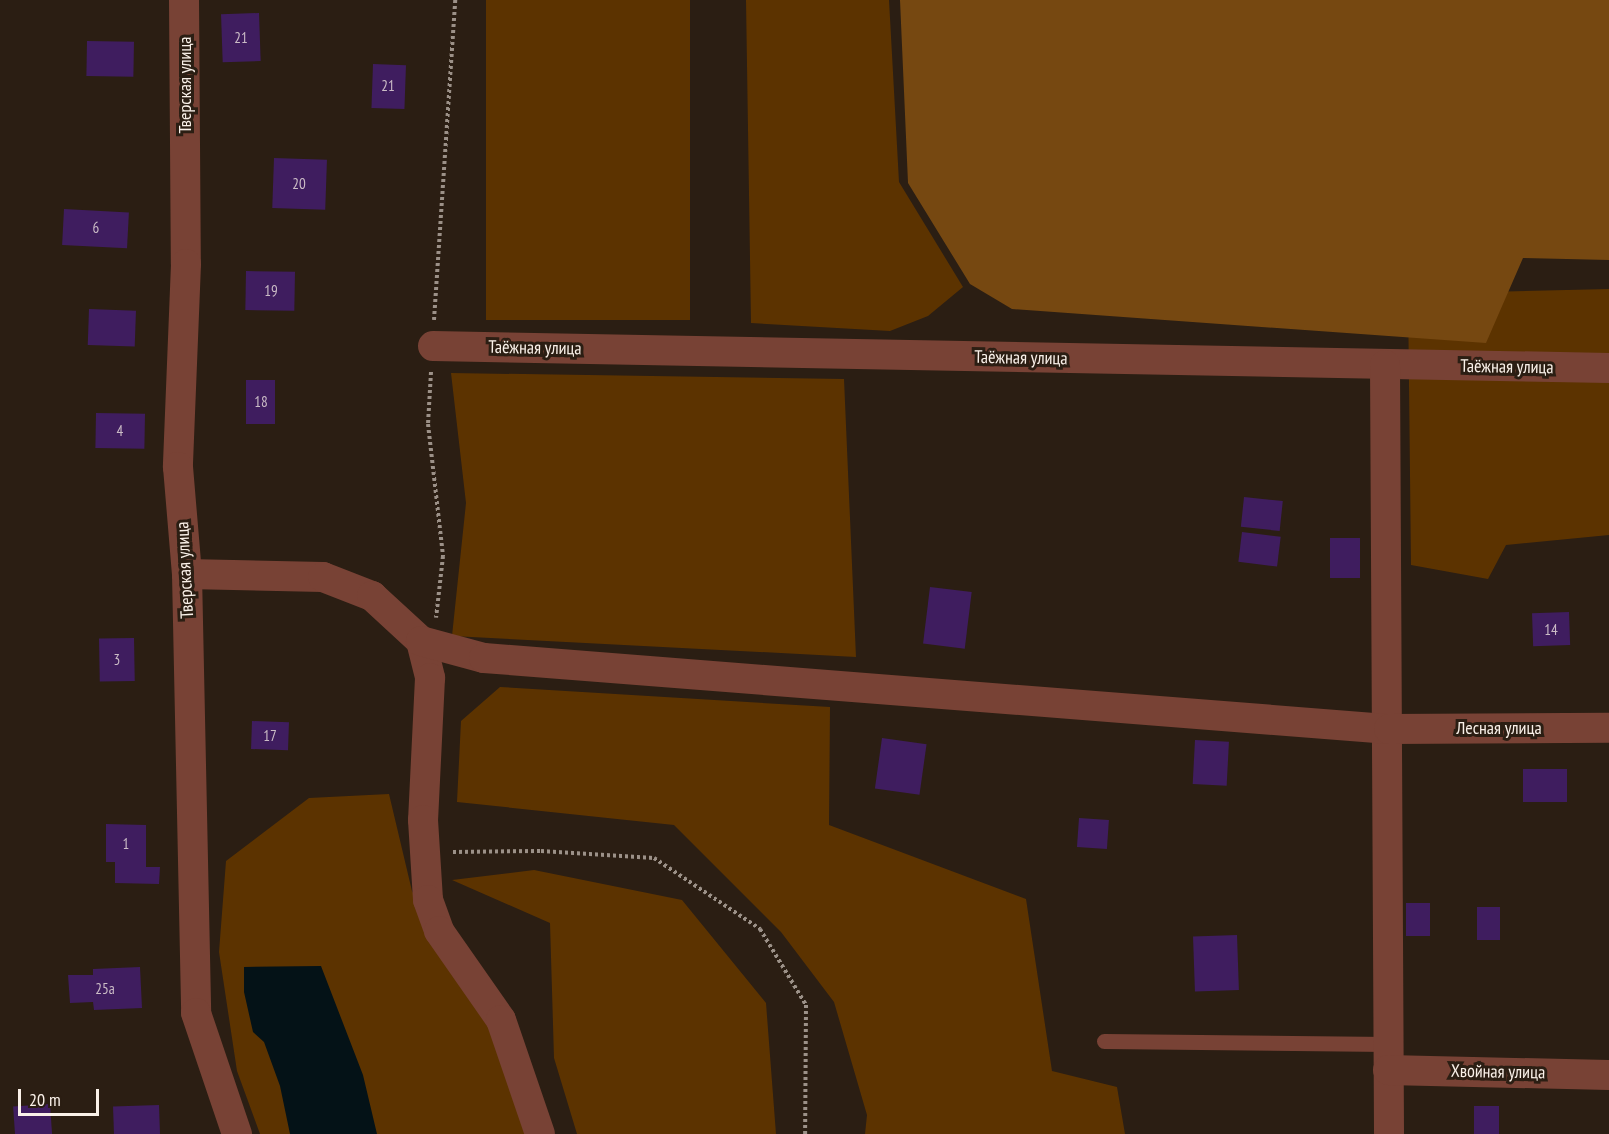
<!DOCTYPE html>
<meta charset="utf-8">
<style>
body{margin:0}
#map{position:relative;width:1609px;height:1134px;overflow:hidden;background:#2b1e13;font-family:"PT Sans Narrow",sans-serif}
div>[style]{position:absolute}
.green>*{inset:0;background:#5c3300;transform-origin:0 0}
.forest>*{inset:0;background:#764811}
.water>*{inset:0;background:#041217}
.building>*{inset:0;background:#3f1d5f;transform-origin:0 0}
.path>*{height:4px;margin-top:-2px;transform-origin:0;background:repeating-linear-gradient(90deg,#9c9188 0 3px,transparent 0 6px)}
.lane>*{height:15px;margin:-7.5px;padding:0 7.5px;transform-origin:7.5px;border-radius:7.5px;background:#784235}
.street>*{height:30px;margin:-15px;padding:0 15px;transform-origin:15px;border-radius:15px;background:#784235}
span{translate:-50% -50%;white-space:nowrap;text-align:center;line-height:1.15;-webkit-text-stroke:6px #2b1e13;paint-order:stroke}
.number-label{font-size:15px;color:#cbbcc6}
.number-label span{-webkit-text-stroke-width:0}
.street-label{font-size:18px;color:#faf1e9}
.scale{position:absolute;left:18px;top:1089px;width:81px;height:27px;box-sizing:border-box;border:3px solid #faf1e9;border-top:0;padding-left:8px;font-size:18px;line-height:21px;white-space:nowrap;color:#faf1e9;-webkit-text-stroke:4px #2b1e13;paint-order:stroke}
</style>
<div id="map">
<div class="green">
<i style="left:486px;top:0;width:204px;height:320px"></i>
<i style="clip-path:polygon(746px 0,889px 0,899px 182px,963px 287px,928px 316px,890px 331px,751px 323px)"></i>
<i style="clip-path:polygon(1609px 289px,1609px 535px,1506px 545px,1488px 579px,1411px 565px,1408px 294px)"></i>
<i style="clip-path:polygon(451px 373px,844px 379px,856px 657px,452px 636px,466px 503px)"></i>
<i style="clip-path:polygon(500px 687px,830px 707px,829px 825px,1026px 899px,1052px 1071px,1117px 1087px,1125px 1134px,865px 1134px,867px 1115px,834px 1002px,781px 932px,674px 825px,457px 802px,461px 721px)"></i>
<i style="clip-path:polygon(389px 794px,412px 891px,489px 1028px,529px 1134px,260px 1134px,237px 1071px,219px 952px,226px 861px,309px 798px)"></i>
<i style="clip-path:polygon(534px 870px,682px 900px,766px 1003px,776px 1134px,577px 1134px,554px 1058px,550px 923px,452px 880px)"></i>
</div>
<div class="forest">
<i style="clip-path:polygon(900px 0,1609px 0,1609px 260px,1523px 258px,1486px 343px,1012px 309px,970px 284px,908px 183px)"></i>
</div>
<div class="water">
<i style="clip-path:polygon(321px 966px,363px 1075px,377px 1134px,290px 1134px,280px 1086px,264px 1042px,253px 1032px,244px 992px,244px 967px)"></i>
</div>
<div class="building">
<i style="left:259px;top:13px;width:48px;height:38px;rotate:88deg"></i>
<i style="left:87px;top:41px;width:47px;height:35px;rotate:1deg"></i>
<i style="left:373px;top:64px;width:33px;height:44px;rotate:2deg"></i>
<i style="left:274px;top:158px;width:53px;height:50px;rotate:2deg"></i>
<i style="left:64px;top:209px;width:65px;height:36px;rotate:3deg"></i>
<i style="left:246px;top:271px;width:49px;height:39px;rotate:1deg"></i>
<i style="left:89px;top:309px;width:47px;height:36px;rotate:2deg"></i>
<i style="left:246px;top:380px;width:29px;height:44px"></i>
<i style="left:96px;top:413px;width:49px;height:35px;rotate:1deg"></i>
<i style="left:1244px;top:497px;width:39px;height:30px;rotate:6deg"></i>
<i style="left:1242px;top:532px;width:39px;height:30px;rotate:7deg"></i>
<i style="left:1330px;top:538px;width:30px;height:40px"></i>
<i style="left:930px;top:587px;width:42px;height:57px;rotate:7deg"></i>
<i style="left:1569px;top:612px;width:33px;height:37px;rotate:88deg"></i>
<i style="left:134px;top:638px;width:43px;height:35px;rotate:89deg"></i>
<i style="left:252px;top:721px;width:37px;height:28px;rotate:2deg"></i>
<i style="left:882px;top:738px;width:45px;height:51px;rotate:8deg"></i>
<i style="left:1195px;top:740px;width:34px;height:44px;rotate:3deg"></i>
<i style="left:1567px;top:769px;width:33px;height:44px;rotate:90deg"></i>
<i style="left:1079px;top:818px;width:30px;height:29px;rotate:4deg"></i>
<i style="clip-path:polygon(106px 824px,146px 825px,146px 867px,160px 867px,159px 884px,115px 883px,115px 862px,106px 862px)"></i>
<i style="left:1430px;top:903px;width:33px;height:24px;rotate:90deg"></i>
<i style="left:1477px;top:907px;width:23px;height:33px"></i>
<i style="left:1237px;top:935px;width:55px;height:44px;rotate:88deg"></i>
<i style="clip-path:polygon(140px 967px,142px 1008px,94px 1010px,93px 1002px,70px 1003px,68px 975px,93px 975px,93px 969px)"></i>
<i style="left:50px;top:1104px;width:30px;height:37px;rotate:86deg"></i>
<i style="left:159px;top:1105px;width:29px;height:46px;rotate:88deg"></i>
<i style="left:1474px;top:1106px;width:25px;height:28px"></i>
</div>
<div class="path">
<i style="left:434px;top:320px;width:321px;rotate:-86.2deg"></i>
<i style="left:431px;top:372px;width:52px;rotate:93.3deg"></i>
<i style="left:428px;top:424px;width:133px;rotate:83.5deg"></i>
<i style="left:443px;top:556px;width:62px;rotate:96.4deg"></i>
<i style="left:453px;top:852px;width:88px;rotate:-0.7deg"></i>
<i style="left:541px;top:851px;width:113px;rotate:3.5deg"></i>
<i style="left:654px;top:858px;width:128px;rotate:33.8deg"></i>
<i style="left:760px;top:929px;width:89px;rotate:58.8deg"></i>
<i style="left:806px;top:1005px;width:129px;rotate:90.4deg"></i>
</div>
<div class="lane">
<i style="left:1104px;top:1041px;width:284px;rotate:0.6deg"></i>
</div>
<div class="street">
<i style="left:184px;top:0;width:264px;rotate:89.6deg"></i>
<i style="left:186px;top:264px;width:203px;rotate:92.3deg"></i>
<i style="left:178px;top:467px;width:107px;rotate:85.2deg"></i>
<i style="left:187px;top:574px;width:439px;rotate:88.8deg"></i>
<i style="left:196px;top:1013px;width:128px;rotate:71.3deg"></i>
<i style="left:433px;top:346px;width:1176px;rotate:1.07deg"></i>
<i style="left:1385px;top:365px;width:769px;rotate:89.7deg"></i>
<i style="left:187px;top:574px;width:136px;rotate:1.3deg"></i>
<i style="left:323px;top:577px;width:53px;rotate:21.2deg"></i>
<i style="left:372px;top:596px;width:67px;rotate:42.6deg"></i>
<i style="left:421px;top:641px;width:38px;rotate:76deg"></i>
<i style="left:430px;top:678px;width:142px;rotate:92.8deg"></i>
<i style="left:423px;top:820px;width:80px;rotate:86.4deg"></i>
<i style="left:428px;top:900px;width:33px;rotate:70deg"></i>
<i style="left:439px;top:931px;width:108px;rotate:55.1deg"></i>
<i style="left:501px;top:1020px;width:120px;rotate:71.1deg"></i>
<i style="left:421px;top:641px;width:65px;rotate:15.1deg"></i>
<i style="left:484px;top:658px;width:908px;rotate:4.49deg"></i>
<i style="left:1389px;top:729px;width:220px;rotate:-0.3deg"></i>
<i style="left:1388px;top:1070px;width:221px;rotate:1.3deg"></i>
</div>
<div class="number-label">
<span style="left:241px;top:38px">21</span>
<span style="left:388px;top:86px">21</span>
<span style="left:299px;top:184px">20</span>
<span style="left:96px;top:228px">6</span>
<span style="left:271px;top:291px">19</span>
<span style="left:261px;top:402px">18</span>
<span style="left:120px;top:431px">4</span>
<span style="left:1551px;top:630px">14</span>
<span style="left:117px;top:660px">3</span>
<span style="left:270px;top:736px">17</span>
<span style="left:126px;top:844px">1</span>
<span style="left:105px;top:989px">25а</span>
</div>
<div class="street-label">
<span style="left:185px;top:85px;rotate:-90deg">Тверская улица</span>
<span style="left:535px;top:348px;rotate:1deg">Таёжная улица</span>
<span style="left:1021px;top:358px;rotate:1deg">Таёжная улица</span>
<span style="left:1507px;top:367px;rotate:1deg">Таёжная улица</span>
<span style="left:185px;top:570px;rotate:-93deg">Тверская улица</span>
<span style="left:1499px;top:728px">Лесная улица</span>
<span style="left:1498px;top:1072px;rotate:1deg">Хвойная улица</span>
</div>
<div class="scale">20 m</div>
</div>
